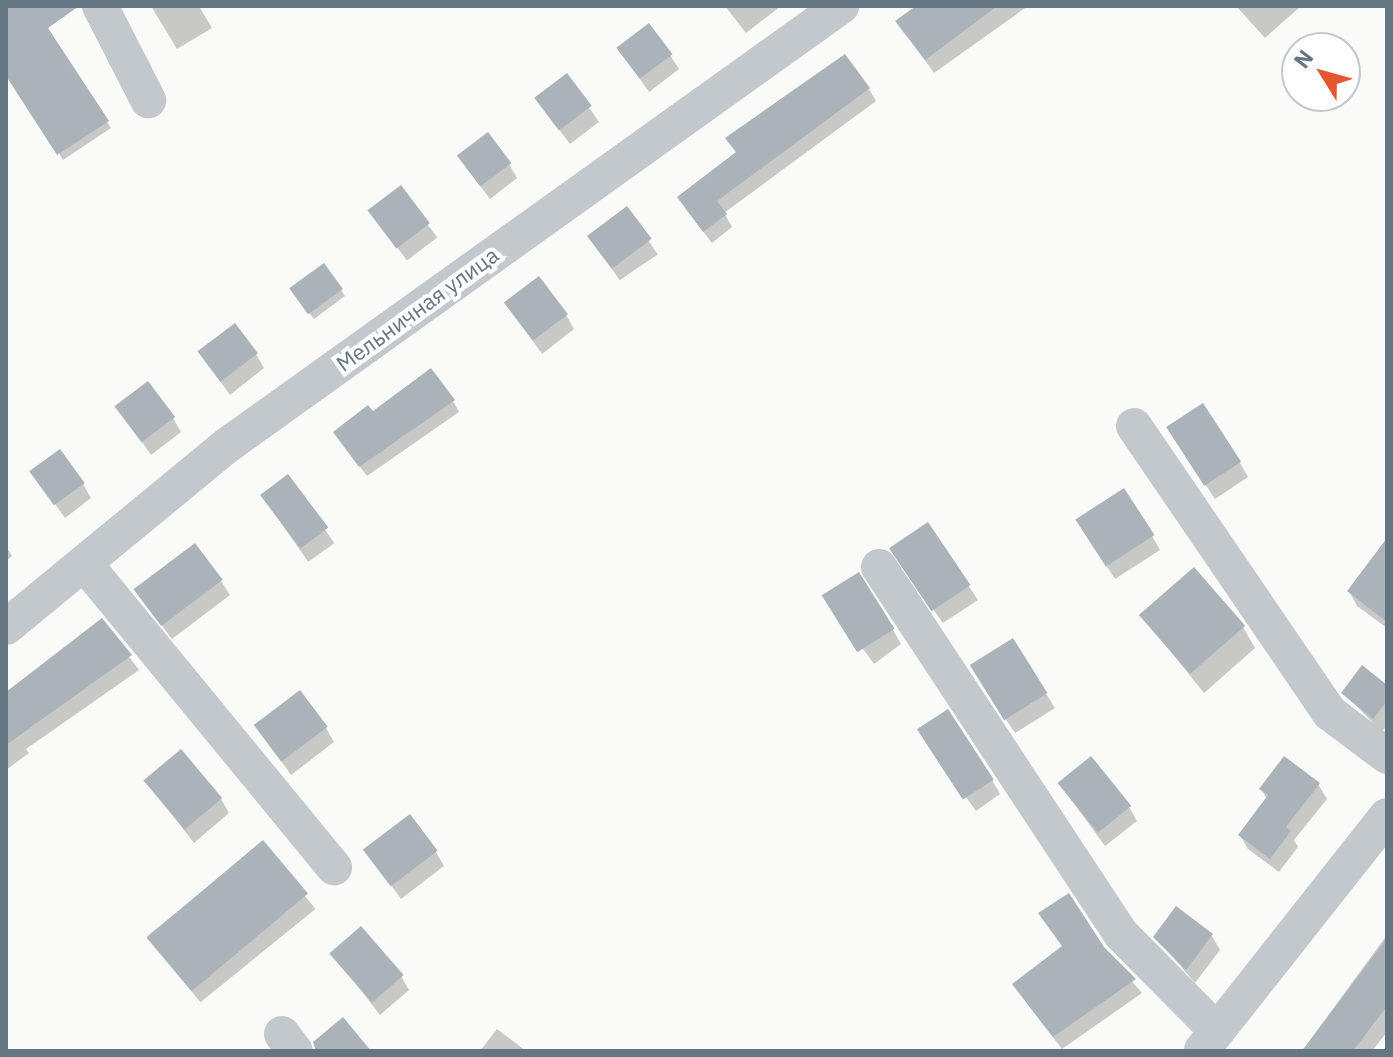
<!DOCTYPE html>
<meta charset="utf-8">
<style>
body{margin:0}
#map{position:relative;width:1393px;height:1057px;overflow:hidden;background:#fafaf8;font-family:"IBM Plex Sans",sans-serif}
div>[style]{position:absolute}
.shadow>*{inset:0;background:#0003;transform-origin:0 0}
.building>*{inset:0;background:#aab3b9;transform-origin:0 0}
.minor>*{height:36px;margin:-18px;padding:0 18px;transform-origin:18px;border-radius:18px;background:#c3c8cc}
span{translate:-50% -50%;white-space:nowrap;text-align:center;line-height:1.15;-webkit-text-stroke:8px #fff;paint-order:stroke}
.street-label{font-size:22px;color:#657683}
.frame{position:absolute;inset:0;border:8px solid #657683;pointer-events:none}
.north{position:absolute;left:1281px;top:32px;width:80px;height:80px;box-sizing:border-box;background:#fff;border:2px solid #c1c8cd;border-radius:50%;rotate:307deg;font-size:22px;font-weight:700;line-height:32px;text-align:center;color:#657683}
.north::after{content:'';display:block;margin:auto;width:28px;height:36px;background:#e4572e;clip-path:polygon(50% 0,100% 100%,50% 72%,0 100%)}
</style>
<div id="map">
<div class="shadow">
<i style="clip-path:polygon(151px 6px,199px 6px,212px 28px,177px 49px)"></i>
<i style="clip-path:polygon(725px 6px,781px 6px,746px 33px)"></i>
<i style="clip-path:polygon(920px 6px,1028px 6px,934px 73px,898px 22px)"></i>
<i style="clip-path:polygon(1236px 6px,1301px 6px,1265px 38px)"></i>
<i style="clip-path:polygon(51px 37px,111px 128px,63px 160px,21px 96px)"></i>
<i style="clip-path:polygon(619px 49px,670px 55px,679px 69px,649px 92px)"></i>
<i style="clip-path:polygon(567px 76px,599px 122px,570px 144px,546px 112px)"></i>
<i style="clip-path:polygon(869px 89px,876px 101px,724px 213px,732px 227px,712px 243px,687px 210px,737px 154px,728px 139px)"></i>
<i style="clip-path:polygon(509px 164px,517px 178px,490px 199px,468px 170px)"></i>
<i style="left:400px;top:188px;width:62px;height:38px;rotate:53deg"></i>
<i style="left:627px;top:209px;width:55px;height:46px;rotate:56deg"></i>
<i style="clip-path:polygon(341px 290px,345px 296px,314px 319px,296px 296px)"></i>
<i style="clip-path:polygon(507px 304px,566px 315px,574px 329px,542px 354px)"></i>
<i style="clip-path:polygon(200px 353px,256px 354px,264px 368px,230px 395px)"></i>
<i style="clip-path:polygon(453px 401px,459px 412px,367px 476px,342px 443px,373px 414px)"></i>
<i style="clip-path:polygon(117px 406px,173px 418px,181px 432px,151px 455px)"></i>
<i style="clip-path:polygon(1177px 442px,1240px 463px,1248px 477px,1215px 499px)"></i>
<i style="clip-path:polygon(32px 472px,83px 484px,91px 498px,65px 518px)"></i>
<i style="left:288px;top:477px;width:81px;height:32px;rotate:55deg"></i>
<i style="clip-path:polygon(928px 525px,978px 600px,943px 623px,900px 563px)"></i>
<i style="clip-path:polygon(1086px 534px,1152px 536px,1160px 550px,1115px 579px)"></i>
<i style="clip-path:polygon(6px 546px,12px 556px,6px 561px)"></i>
<i style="clip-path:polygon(1387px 569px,1387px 628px,1357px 606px,1349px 591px)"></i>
<i style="clip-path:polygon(221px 581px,230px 595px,172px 639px,138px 593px)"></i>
<i style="clip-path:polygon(827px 599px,893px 630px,901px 644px,874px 664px)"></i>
<i style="clip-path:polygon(1142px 616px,1243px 627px,1255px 648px,1204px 693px)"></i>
<i style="clip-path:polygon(102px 621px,139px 670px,26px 749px,29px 753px,6px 770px,6px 695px)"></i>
<i style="clip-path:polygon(1013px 641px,1055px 708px,1015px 733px,980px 681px)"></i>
<i style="clip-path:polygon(1387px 687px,1387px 725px,1382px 732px,1344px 693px)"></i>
<i style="clip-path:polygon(256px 725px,326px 728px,334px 742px,291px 775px)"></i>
<i style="clip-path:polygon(929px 746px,992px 780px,1000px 794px,976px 811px)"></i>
<i style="clip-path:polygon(146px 781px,221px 799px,229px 813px,194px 843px)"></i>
<i style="clip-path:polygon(1059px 783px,1129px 807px,1137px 821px,1105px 846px)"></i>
<i style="clip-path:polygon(1318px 784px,1327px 799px,1294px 840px,1298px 847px,1279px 872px,1248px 849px,1240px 835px,1267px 799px,1261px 789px)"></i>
<i style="left:262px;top:843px;width:85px;height:148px;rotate:51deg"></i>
<i style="clip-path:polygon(366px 850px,436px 852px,444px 866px,401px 899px)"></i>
<i style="clip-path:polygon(1387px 935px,1387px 1032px,1372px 1051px,1302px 1051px)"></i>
<i style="clip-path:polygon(1212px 936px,1220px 950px,1195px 983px,1156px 937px)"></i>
<i style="clip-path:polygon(1103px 948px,1142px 993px,1062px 1049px,1022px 997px)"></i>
<i style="clip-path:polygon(332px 953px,401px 976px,409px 990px,380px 1015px)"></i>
<i style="clip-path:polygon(497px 1029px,526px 1051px,480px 1051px)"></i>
</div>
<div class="building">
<i style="clip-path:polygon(6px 6px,79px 6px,48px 28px,109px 121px,57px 155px,6px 76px)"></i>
<i style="clip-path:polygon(916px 6px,997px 6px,925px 60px,895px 21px)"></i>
<i style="left:649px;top:23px;width:39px;height:41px;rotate:53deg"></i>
<i style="clip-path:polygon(845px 54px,870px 88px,717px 201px,727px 214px,703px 232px,677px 197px,736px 152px,725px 138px)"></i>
<i style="left:567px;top:73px;width:41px;height:41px;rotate:53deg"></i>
<i style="left:488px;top:132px;width:39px;height:39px;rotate:53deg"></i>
<i style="left:401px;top:185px;width:48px;height:42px;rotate:53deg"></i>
<i style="left:627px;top:206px;width:41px;height:50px;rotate:53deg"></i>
<i style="left:324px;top:263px;width:32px;height:43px;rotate:54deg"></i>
<i style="left:539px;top:276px;width:48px;height:44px;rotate:53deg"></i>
<i style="left:235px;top:323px;width:38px;height:47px;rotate:53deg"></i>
<i style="clip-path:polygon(431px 368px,455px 400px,359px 467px,333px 432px,368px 405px,373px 411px)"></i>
<i style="left:148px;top:381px;width:45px;height:42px;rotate:53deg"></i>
<i style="left:1203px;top:403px;width:70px;height:44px;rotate:57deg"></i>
<i style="left:60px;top:449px;width:42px;height:38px;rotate:54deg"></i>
<i style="left:288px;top:474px;width:67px;height:35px;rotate:53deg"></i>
<i style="left:1124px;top:488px;width:56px;height:58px;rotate:57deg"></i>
<i style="left:928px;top:522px;width:76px;height:47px;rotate:56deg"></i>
<i style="clip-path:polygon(1387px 538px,1387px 622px,1347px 591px)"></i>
<i style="left:195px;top:543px;width:46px;height:77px;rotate:53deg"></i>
<i style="left:1194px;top:567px;width:78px;height:73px;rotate:49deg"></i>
<i style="left:859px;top:572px;width:67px;height:44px;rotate:58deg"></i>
<i style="clip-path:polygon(102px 618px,132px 655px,6px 745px,6px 692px)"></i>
<i style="left:1013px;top:638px;width:65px;height:51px;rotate:58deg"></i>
<i style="clip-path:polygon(1362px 665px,1387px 685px,1387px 701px,1373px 719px,1341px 693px)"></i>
<i style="left:300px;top:690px;width:46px;height:58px;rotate:53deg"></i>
<i style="left:948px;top:709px;width:84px;height:37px;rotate:57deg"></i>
<i style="left:181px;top:749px;width:64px;height:49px;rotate:50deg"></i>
<i style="left:1091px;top:756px;width:64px;height:43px;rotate:51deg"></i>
<i style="clip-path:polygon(1284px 756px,1320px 783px,1286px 827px,1291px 831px,1270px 859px,1238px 835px,1268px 795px,1259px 789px)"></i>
<i style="left:410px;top:814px;width:46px;height:59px;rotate:53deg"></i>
<i style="left:263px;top:840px;width:70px;height:152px;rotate:50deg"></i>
<i style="clip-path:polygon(1069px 893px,1104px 947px,1136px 979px,1053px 1037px,1012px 984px,1062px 946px,1038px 913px)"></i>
<i style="clip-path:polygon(1176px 906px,1213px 934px,1186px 970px,1153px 937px)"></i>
<i style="left:361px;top:926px;width:65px;height:42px;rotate:49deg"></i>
<i style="clip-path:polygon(1387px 938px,1387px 1006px,1353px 1051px,1302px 1051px)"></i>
<i style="clip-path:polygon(343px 1017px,371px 1051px,316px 1051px,313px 1042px)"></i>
</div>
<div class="minor">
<i style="left:100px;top:6px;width:106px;rotate:62.9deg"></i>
<i style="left:1134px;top:426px;width:348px;rotate:55.7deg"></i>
<i style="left:1330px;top:713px;width:71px;rotate:37deg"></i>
<i style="left:84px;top:563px;width:394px;rotate:50.6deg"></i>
<i style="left:879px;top:567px;width:441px;rotate:56.6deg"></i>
<i style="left:1122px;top:935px;width:135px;rotate:45.3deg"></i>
<i style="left:6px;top:627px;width:288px;rotate:-39.4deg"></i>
<i style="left:229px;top:444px;width:753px;rotate:-35.59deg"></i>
<i style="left:282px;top:1034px;width:21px;rotate:53deg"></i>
<i style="left:1202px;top:1050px;width:298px;rotate:-51.7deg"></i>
</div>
<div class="street-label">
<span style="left:417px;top:309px;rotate:-36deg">Мельничная улица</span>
</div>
<div class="frame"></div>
<div class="north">N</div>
</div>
